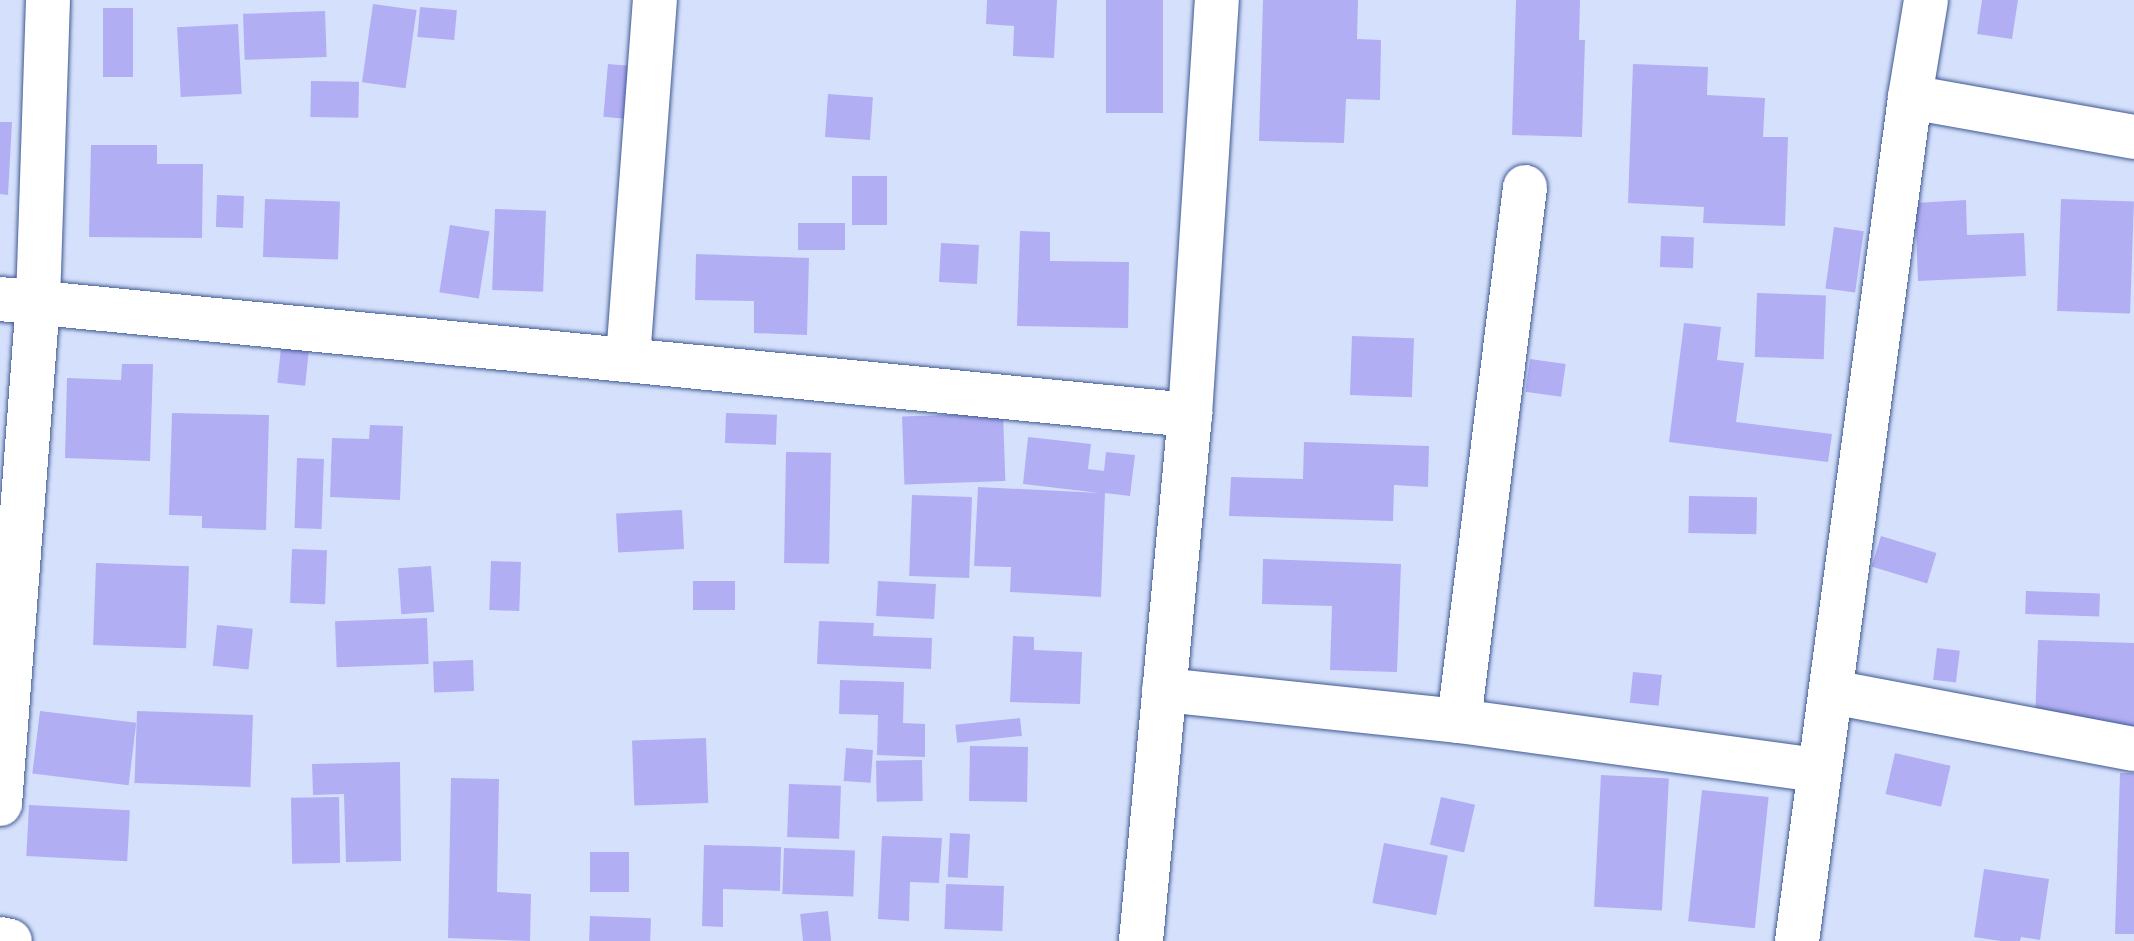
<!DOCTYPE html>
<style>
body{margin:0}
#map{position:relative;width:2134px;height:941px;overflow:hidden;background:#d5e1fc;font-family:Mulish,sans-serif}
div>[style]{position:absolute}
.building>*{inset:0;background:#b1aef4;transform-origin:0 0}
.roads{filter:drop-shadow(0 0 2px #415993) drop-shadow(0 0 2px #415993)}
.street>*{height:44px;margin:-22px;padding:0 22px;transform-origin:22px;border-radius:22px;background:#fff}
.primary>*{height:44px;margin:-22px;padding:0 22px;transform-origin:22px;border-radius:22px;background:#fff}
span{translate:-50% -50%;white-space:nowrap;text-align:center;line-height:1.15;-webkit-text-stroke:6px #e8eefc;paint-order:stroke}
</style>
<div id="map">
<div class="building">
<i style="clip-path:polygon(987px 0,1057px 0,1054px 58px,1013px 56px,1014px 26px,986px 24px)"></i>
<i style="left:1106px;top:0;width:57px;height:113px"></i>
<i style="clip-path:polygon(1263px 0,1358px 0,1357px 39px,1381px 40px,1380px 100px,1346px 99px,1344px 143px,1259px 141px)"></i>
<i style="clip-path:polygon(1516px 0,1580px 0,1579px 40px,1585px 40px,1582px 137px,1512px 135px)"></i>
<i style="clip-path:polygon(1982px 0,2018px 0,2012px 39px,1977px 34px)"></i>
<i style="left:373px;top:4px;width:44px;height:79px;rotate:8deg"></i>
<i style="left:420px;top:7px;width:37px;height:30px;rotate:5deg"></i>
<i style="left:103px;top:8px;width:30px;height:69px"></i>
<i style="left:325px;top:11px;width:46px;height:82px;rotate:88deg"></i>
<i style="left:238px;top:24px;width:70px;height:61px;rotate:87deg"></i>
<i style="left:608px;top:64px;width:24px;height:53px;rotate:5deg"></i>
<i style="clip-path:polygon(1633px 64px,1708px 67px,1707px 95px,1765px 98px,1763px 137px,1788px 137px,1785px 226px,1703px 223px,1704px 207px,1628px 203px)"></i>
<i style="left:311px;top:81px;width:48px;height:36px;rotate:1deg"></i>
<i style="left:828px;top:94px;width:45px;height:43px;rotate:4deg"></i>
<i style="clip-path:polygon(0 122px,12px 122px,8px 195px,0 194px)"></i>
<i style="clip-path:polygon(91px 145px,157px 145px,157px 164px,203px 164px,202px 238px,89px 237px)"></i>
<i style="left:852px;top:176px;width:35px;height:49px"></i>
<i style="left:217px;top:195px;width:27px;height:32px;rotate:2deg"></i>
<i style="left:265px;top:199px;width:75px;height:58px;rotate:2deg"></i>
<i style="left:2061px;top:199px;width:73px;height:112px;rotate:2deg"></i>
<i style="clip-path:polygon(1966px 200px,1967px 235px,2024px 233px,2026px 276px,1918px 281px,1915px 203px)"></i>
<i style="left:495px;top:209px;width:51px;height:81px;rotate:2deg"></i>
<i style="left:798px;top:223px;width:47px;height:27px"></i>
<i style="left:450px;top:225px;width:40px;height:68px;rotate:9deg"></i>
<i style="left:1834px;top:227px;width:30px;height:62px;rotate:8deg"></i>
<i style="clip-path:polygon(1020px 231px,1050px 232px,1050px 261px,1129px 262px,1128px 328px,1017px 326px)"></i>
<i style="left:1661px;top:236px;width:33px;height:31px;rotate:2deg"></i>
<i style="left:941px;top:243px;width:38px;height:39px;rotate:3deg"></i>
<i style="clip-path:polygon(696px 254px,809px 258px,807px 335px,754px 333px,754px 301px,695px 300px)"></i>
<i style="left:1757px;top:293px;width:69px;height:64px;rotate:2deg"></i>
<i style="clip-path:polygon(1684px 323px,1721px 327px,1717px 360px,1744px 363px,1736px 422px,1832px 434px,1828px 462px,1669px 442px)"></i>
<i style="left:1352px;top:336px;width:62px;height:59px;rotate:2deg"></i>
<i style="left:282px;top:338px;width:28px;height:45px;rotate:6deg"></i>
<i style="left:1530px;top:359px;width:36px;height:33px;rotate:8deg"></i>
<i style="clip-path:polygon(122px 364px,153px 364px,150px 461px,65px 458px,67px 378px,121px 380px)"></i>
<i style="clip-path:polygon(172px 413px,269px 415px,266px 530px,202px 528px,202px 516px,169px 515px)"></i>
<i style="left:726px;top:413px;width:51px;height:30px;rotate:2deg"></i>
<i style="left:1003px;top:413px;width:68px;height:101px;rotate:88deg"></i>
<i style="clip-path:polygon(370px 425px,403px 426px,400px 500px,330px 497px,332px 438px,369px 439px)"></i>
<i style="clip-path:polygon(1028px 437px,1091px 444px,1088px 469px,1104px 471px,1106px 452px,1135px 455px,1130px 496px,1105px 493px,1101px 597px,1010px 592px,1011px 567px,974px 566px,978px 487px,1100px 493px,1023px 484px)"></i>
<i style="clip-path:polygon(1304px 442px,1429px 446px,1428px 487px,1394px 485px,1393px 521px,1229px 516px,1231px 477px,1303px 479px)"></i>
<i style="left:786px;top:452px;width:45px;height:111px;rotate:1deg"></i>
<i style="left:297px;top:458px;width:27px;height:70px;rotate:2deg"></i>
<i style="left:912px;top:495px;width:60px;height:81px;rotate:2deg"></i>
<i style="left:1689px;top:496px;width:68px;height:37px;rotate:1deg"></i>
<i style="left:682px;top:510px;width:39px;height:66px;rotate:87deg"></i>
<i style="left:1881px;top:536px;width:58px;height:32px;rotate:17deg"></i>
<i style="left:292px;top:549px;width:35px;height:54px;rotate:2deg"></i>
<i style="clip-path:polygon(1263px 559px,1401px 564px,1397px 672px,1330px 670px,1332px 606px,1262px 604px)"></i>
<i style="left:491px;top:561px;width:30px;height:49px;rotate:2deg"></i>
<i style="left:96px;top:563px;width:93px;height:82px;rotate:2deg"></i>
<i style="left:431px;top:566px;width:46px;height:33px;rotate:86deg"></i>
<i style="left:693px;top:581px;width:42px;height:29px"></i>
<i style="left:878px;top:581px;width:58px;height:35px;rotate:3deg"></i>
<i style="left:2026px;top:591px;width:74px;height:23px;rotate:2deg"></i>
<i style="left:427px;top:618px;width:46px;height:92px;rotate:88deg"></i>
<i style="clip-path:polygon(819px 621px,874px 623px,873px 636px,932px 638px,931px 669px,817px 664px)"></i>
<i style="left:217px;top:625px;width:36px;height:41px;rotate:6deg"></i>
<i style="clip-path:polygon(1013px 636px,1034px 637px,1034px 650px,1082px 652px,1080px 704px,1010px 702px)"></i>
<i style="clip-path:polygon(2038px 640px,2134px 643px,2134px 736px,2035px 722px)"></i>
<i style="left:1937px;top:648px;width:23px;height:32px;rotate:7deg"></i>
<i style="left:473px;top:660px;width:31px;height:40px;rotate:88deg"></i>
<i style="left:1633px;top:672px;width:29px;height:31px;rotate:6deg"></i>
<i style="clip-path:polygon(840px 680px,904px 682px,903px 723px,925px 724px,925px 757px,877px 755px,878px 715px,839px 714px)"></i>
<i style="left:40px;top:711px;width:97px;height:63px;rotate:7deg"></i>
<i style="left:137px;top:711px;width:116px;height:72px;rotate:2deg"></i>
<i style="left:1020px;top:718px;width:18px;height:65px;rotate:84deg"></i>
<i style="left:706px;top:738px;width:65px;height:74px;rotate:88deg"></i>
<i style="left:970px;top:746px;width:58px;height:55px;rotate:1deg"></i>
<i style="left:846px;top:748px;width:27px;height:33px;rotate:4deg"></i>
<i style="left:1895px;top:753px;width:57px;height:42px;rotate:13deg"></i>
<i style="left:922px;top:760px;width:41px;height:46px;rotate:89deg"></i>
<i style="clip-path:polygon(400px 762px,401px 861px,346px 862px,344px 794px,313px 795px,312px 764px)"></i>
<i style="clip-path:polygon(2120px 773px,2134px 773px,2134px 934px,2115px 934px)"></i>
<i style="left:1601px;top:775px;width:68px;height:132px;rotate:3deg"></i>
<i style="clip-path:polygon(451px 778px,499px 779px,497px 892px,531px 894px,530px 941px,448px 938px)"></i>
<i style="left:789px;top:784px;width:52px;height:53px;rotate:2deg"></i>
<i style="left:1702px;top:790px;width:67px;height:132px;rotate:6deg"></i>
<i style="left:339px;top:797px;width:66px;height:48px;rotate:89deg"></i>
<i style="left:1441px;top:797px;width:35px;height:49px;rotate:13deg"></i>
<i style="left:29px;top:805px;width:101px;height:51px;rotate:3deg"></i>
<i style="left:950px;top:833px;width:20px;height:44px;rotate:3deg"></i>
<i style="clip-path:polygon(882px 836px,942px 838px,939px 883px,910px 882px,909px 921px,878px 919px)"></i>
<i style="left:1384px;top:843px;width:65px;height:61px;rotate:11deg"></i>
<i style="clip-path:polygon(704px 845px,781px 847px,780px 891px,723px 889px,723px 927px,702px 926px)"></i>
<i style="left:784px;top:848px;width:71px;height:46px;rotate:2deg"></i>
<i style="left:590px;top:852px;width:39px;height:40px"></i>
<i style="clip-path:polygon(1984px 869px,2049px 879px,2040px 940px,2021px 937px,2020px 941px,2001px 941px,1974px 937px)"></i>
<i style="left:946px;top:884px;width:58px;height:45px;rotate:2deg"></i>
<i style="left:828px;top:911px;width:30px;height:28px;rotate:84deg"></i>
<i style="left:590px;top:916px;width:61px;height:25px;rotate:2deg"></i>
</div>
<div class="roads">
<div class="street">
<i style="left:1910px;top:97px;width:228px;rotate:10.1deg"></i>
<i style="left:0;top:299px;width:1196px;rotate:5.57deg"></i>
<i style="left:628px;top:358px;width:359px;rotate:-85.7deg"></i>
<i style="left:1164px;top:690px;width:297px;rotate:6deg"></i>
<i style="left:1459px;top:721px;width:363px;rotate:7.8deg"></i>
<i style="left:1832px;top:692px;width:307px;rotate:10.7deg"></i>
<i style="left:1459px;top:721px;width:538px;rotate:-82.95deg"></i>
<i style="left:0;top:804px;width:504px;rotate:-85.68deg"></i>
<i style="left:38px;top:301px;width:301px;rotate:-88.1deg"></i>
<i style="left:1141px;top:941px;width:528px;rotate:-84.68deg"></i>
<i style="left:1190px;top:415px;width:416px;rotate:-86.3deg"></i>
<i style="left:1797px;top:941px;width:852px;rotate:-82.37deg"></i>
<i style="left:1910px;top:97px;width:98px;rotate:-80.6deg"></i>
</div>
<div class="primary">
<i style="left:0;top:939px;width:10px;rotate:11deg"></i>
</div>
</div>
</div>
